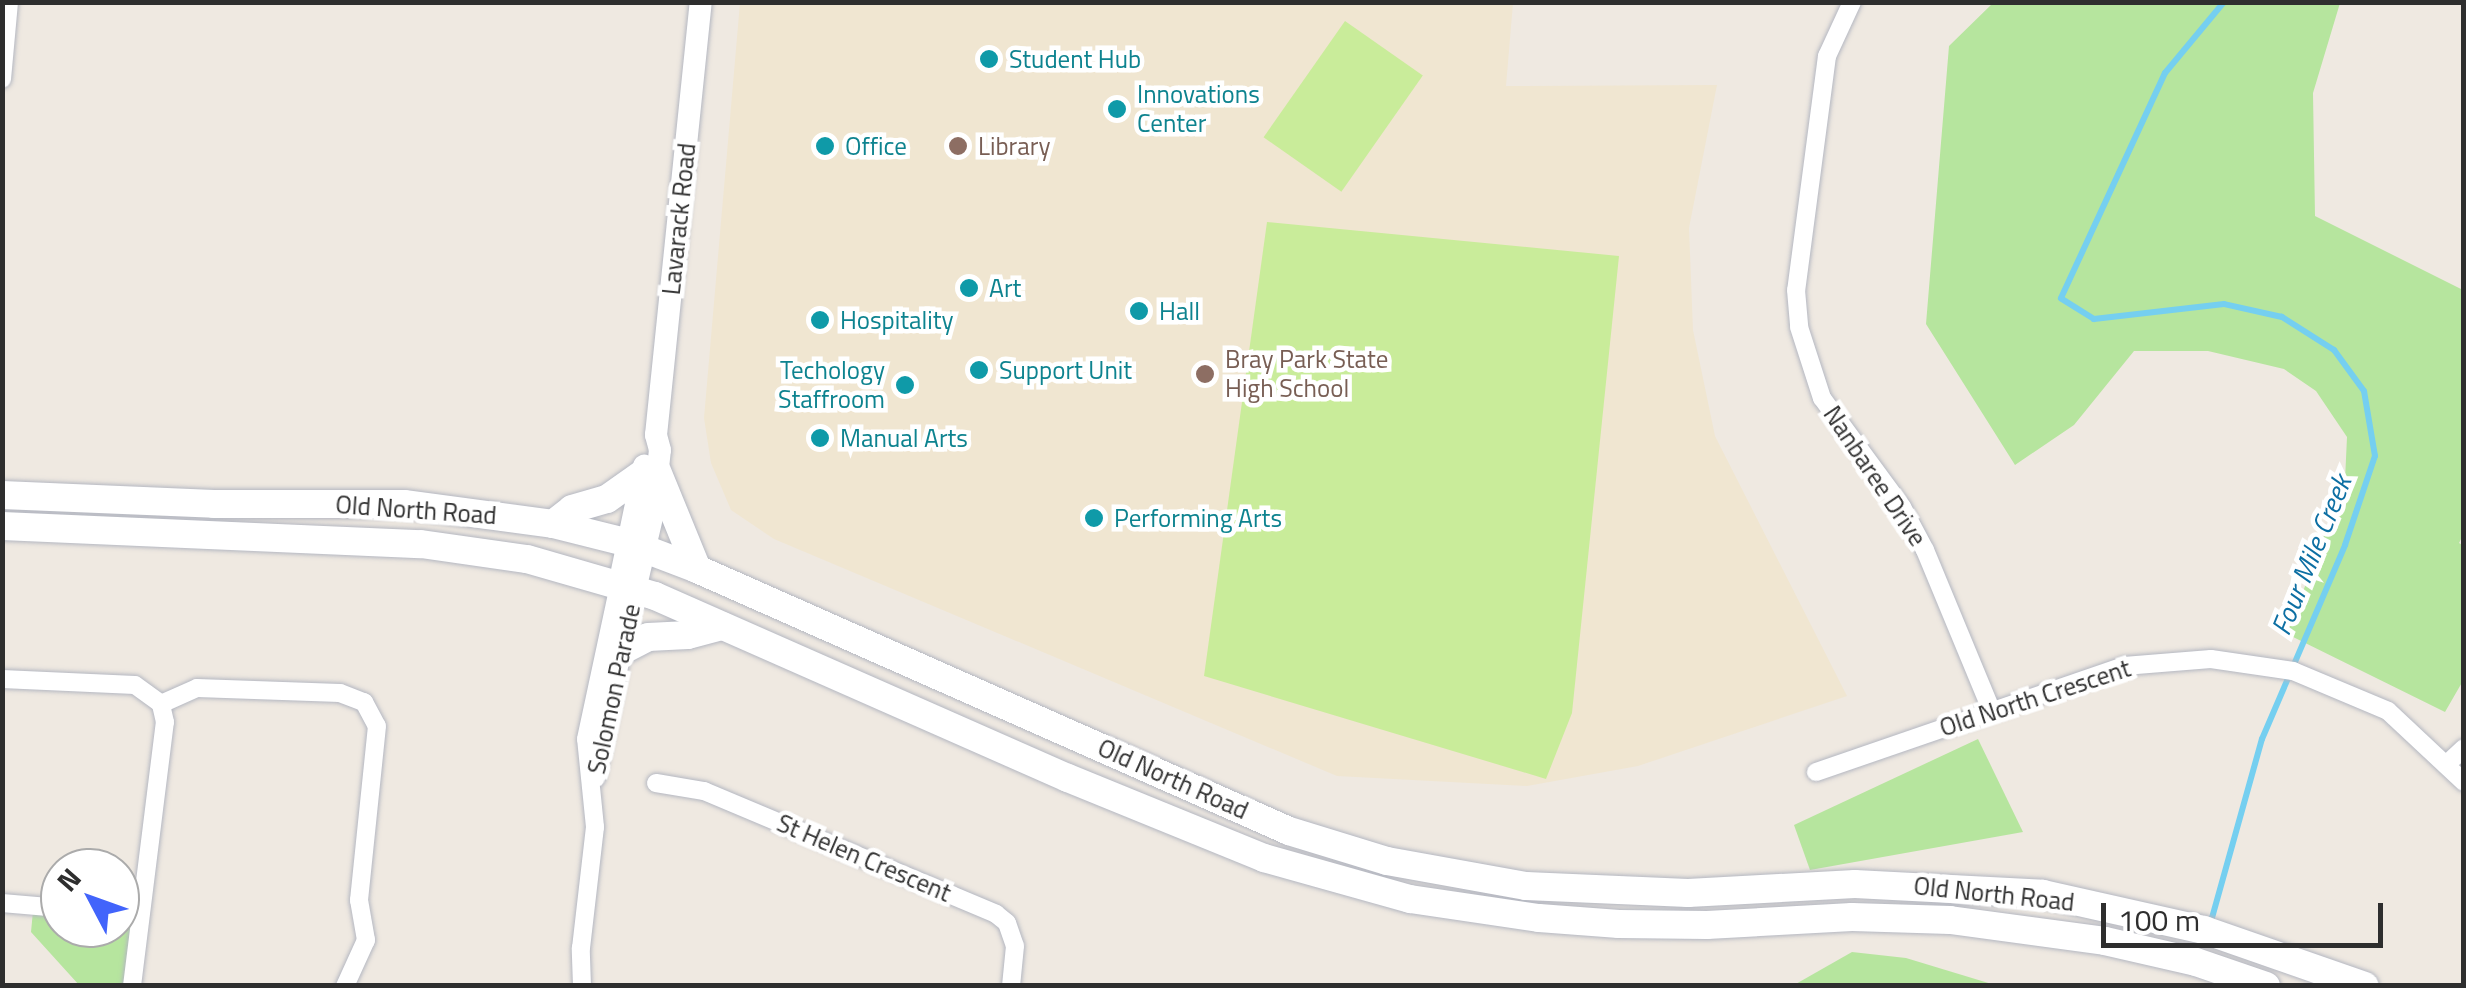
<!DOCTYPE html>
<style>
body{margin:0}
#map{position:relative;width:2466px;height:988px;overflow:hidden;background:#efe9e1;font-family:"Titillium Web",sans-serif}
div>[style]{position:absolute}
.education>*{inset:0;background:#f0e6d1}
.green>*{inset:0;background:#b6e59e}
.pitch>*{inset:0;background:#c9ec9a;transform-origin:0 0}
.stream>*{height:6px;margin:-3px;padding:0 3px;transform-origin:3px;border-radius:3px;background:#75cff0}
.roads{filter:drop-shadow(0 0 2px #b4b7c1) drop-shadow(0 0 2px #b4b7c1)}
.minor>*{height:18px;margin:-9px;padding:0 9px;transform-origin:9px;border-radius:9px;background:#fff}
.tertiary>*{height:22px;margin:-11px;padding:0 11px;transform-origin:11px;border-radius:11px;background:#fff}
.secondary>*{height:28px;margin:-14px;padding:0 14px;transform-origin:14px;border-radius:14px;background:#fff}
.dots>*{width:28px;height:28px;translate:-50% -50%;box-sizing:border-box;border:5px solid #fff;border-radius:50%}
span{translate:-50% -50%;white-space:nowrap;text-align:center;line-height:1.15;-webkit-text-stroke:9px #fff;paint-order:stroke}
.culture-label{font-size:25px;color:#0d838f}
.left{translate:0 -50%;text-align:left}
.right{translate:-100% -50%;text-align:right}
.education-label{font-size:25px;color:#785e54}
.street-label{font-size:25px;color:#2e2e2e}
.water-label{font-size:28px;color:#0d6fa3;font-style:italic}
.frame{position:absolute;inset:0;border:5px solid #2e2e2e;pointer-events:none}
.north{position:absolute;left:40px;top:848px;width:100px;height:100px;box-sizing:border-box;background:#fff;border:2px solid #ababab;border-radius:50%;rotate:311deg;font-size:28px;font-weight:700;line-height:40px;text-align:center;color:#2e2e2e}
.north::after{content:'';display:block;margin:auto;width:35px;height:45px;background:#4264fb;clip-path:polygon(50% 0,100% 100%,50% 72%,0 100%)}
.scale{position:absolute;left:2101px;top:903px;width:282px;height:45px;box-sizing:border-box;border:5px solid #2e2e2e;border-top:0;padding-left:12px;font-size:30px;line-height:35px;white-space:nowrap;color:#2e2e2e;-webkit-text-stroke:8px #fff;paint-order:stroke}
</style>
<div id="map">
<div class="education">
<i style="clip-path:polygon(740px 3px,1513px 3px,1506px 86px,1717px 85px,1689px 228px,1693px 330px,1715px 436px,1847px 696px,1638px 766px,1527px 786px,1337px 776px,774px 539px,731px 510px,711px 463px,704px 418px)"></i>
</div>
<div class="green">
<i style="clip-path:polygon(1994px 2px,2340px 3px,2313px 93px,2315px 216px,2463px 290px,2464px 533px,2459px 543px,2464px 546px,2464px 679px,2445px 712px,2287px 634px,2345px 480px,2347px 437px,2316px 391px,2284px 369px,2208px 351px,2134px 351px,2074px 425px,2015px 465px,1926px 324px,1949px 46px)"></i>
<i style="clip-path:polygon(1978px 739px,2023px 832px,1810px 870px,1794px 825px)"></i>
<i style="clip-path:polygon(33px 911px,60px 913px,60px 928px,120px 928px,120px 918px,133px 919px,125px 985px,79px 985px,31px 932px)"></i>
<i style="clip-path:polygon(1852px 952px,1906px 958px,1995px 985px,1794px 985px)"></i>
</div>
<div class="pitch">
<i style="left:1345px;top:21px;width:95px;height:142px;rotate:35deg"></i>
<i style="clip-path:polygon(1267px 222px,1619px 256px,1572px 713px,1546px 779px,1204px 676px)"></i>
</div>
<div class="stream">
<i style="left:2210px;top:925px;width:193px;rotate:-74.4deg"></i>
<i style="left:2262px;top:739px;width:211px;rotate:-66.8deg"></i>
<i style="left:2345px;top:545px;width:94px;rotate:-71.4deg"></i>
<i style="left:2375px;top:456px;width:66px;rotate:-99.6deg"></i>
<i style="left:2364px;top:391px;width:51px;rotate:-126.2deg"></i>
<i style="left:2334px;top:350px;width:62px;rotate:-147.6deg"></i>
<i style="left:2282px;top:317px;width:59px;rotate:-167.4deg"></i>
<i style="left:2224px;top:304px;width:131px;rotate:173.4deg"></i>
<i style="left:2094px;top:319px;width:39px;rotate:-148deg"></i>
<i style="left:2061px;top:298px;width:248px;rotate:-65.2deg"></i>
<i style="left:2165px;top:73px;width:92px;rotate:-50.3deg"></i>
</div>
<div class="roads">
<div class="minor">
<i style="left:1852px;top:2px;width:60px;rotate:114.8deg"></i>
<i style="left:1827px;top:56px;width:236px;rotate:97.5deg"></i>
<i style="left:1796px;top:290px;width:37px;rotate:85deg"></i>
<i style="left:1799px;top:327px;width:75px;rotate:72.1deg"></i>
<i style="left:1822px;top:398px;width:135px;rotate:53.7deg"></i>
<i style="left:1902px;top:507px;width:49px;rotate:61.9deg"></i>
<i style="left:1925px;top:550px;width:172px;rotate:67.5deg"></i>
<i style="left:2px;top:79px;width:77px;rotate:-84.8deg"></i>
<i style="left:2px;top:679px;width:133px;rotate:2.6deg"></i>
<i style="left:135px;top:685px;width:32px;rotate:36deg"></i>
<i style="left:161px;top:704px;width:39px;rotate:-24deg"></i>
<i style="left:197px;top:688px;width:143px;rotate:2deg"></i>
<i style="left:340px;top:693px;width:26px;rotate:21deg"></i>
<i style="left:364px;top:702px;width:27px;rotate:62deg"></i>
<i style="left:377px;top:726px;width:175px;rotate:95.9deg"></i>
<i style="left:359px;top:900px;width:41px;rotate:80.1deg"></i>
<i style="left:366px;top:940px;width:51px;rotate:114.5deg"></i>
<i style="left:2448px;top:763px;width:22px;rotate:-43deg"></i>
<i style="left:1816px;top:772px;width:326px;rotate:-19deg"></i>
<i style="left:2124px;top:666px;width:87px;rotate:-4.6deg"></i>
<i style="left:2211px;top:659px;width:83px;rotate:8.3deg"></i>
<i style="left:2293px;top:671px;width:103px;rotate:22.8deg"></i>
<i style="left:2388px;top:711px;width:104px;rotate:43.1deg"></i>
<i style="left:596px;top:778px;width:192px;rotate:-78.3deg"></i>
<i style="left:656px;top:783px;width:49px;rotate:9.5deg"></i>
<i style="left:704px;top:791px;width:317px;rotate:22.8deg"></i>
<i style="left:996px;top:914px;width:14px;rotate:39deg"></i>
<i style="left:1007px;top:923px;width:24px;rotate:71deg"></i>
<i style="left:1015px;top:946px;width:40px;rotate:95.7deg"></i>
<i style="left:2px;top:903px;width:58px;rotate:4.9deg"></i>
<i style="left:132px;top:986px;width:266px;rotate:-82.9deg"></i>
<i style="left:165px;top:722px;width:18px;rotate:-103deg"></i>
<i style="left:582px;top:986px;width:38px;rotate:-92deg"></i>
<i style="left:581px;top:948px;width:122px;rotate:-83.4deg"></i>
<i style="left:595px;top:827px;width:88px;rotate:-95.8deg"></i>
<i style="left:586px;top:739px;width:157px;rotate:-77.9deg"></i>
</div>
<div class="tertiary">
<i style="left:619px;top:585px;width:122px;rotate:-78.1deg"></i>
<i style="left:635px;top:590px;width:79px;rotate:-76.8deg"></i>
<i style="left:653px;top:513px;width:63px;rotate:-83.7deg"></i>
<i style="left:660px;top:450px;width:16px;rotate:-105deg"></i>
<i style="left:656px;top:435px;width:435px;rotate:-84.1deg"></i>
</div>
<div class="secondary">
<i style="left:657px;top:471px;width:106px;rotate:67.8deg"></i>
<i style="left:2px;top:495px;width:212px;rotate:2.4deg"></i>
<i style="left:214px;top:504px;width:190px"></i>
<i style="left:404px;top:504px;width:150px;rotate:7.6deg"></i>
<i style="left:553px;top:524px;width:78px;rotate:14deg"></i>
<i style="left:629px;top:543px;width:73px;rotate:20.9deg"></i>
<i style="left:697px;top:569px;width:647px;rotate:23.87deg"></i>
<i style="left:1289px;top:831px;width:102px;rotate:17deg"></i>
<i style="left:1387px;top:861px;width:141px;rotate:10.2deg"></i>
<i style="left:1526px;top:886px;width:162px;rotate:2.5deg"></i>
<i style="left:1688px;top:893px;width:167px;rotate:-3.1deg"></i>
<i style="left:1855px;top:884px;width:188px;rotate:3deg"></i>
<i style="left:2043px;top:894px;width:165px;rotate:12.6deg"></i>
<i style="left:2204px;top:930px;width:170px;rotate:19.2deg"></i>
<i style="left:553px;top:524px;width:24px;rotate:-38deg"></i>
<i style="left:572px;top:509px;width:36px;rotate:-16deg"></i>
<i style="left:607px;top:499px;width:43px;rotate:-35.5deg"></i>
<i style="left:2px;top:526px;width:419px;rotate:2.5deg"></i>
<i style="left:421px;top:544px;width:107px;rotate:8.1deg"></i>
<i style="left:527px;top:559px;width:133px;rotate:16.1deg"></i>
<i style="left:655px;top:596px;width:451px;rotate:23.8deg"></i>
<i style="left:1068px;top:778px;width:212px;rotate:22.2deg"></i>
<i style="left:1264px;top:858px;width:152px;rotate:15.7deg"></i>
<i style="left:1410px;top:899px;width:130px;rotate:8.4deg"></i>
<i style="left:1539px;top:918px;width:80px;rotate:4.3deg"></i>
<i style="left:1619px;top:924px;width:88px;rotate:0.7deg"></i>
<i style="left:1707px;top:925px;width:145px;rotate:-3.2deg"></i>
<i style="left:1852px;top:917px;width:98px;rotate:1.8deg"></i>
<i style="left:1950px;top:920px;width:156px;rotate:7.7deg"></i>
<i style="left:2105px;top:941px;width:93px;rotate:13deg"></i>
<i style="left:2196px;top:962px;width:74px;rotate:18.9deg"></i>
<i style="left:621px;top:651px;width:30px;rotate:-27deg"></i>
<i style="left:648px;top:637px;width:40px;rotate:-2.9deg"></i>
<i style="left:688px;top:635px;width:35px;rotate:-15deg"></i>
</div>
</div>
<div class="dots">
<i style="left:989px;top:59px;background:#0f9aa8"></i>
<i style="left:1117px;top:109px;background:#0f9aa8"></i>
<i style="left:825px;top:146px;background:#0f9aa8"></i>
<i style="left:958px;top:146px;background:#8d6e63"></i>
<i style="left:969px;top:288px;background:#0f9aa8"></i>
<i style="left:1139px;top:311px;background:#0f9aa8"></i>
<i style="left:820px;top:320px;background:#0f9aa8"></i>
<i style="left:979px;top:370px;background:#0f9aa8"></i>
<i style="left:1205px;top:374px;background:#8d6e63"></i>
<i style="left:905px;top:385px;background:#0f9aa8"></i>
<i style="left:820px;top:438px;background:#0f9aa8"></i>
<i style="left:1094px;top:518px;background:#0f9aa8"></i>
</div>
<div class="culture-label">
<span class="left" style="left:1009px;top:59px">Student Hub</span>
<span class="left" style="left:1137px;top:109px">Innovations<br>Center</span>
<span class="left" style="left:845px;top:146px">Office</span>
<span class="left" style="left:989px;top:288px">Art</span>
<span class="left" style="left:1159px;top:311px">Hall</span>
<span class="left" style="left:840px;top:320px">Hospitality</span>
<span class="left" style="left:999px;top:370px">Support Unit</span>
<span class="right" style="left:885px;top:385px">Techology<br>Staffroom</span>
<span class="left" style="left:840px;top:438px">Manual Arts</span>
<span class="left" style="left:1114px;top:518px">Performing Arts</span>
</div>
<div class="education-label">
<span class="left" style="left:978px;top:146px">Library</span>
<span class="left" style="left:1225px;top:374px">Bray Park State<br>High School</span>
</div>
<div class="street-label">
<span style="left:679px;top:219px;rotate:-84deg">Lavarack Road</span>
<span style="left:1875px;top:476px;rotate:56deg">Nanbaree Drive</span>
<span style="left:416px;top:510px;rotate:4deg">Old North Road</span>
<span style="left:614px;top:689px;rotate:-78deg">Solomon Parade</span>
<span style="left:2035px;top:698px;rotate:-18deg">Old North Crescent</span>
<span style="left:1173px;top:779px;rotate:24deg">Old North Road</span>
<span style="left:864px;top:858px;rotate:23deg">St Helen Crescent</span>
<span style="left:1994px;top:894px;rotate:6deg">Old North Road</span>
</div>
<div class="water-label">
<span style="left:2311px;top:555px;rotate:-68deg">Four Mile Creek</span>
</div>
<div class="frame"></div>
<div class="north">N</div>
<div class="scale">100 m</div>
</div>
